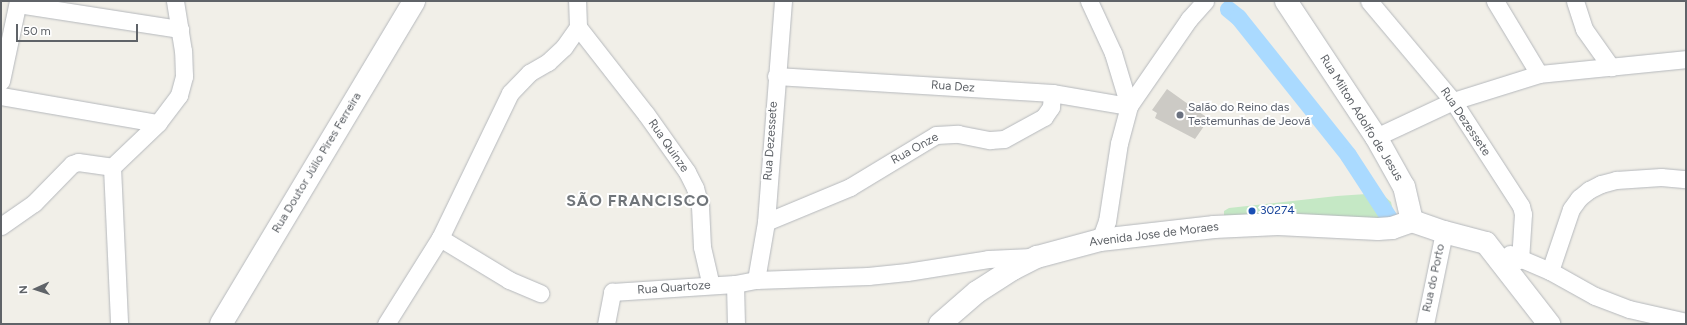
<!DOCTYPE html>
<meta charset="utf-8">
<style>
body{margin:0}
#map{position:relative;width:1687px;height:325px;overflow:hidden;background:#f1efe8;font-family:Figtree,sans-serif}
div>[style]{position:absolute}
.green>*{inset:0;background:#c5e8c5}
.canal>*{height:17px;margin:-8.5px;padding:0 8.5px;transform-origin:8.5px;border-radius:8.5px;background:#aadaff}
.building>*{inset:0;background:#cccac5}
.roads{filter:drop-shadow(0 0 1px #b5b8bc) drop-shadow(0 0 1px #b5b8bc)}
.street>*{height:17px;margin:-8.5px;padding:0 8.5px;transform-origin:8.5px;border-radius:8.5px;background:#fff}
.secondary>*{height:22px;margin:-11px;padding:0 11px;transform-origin:11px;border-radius:11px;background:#fff}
.dots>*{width:11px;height:11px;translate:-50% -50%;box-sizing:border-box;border:2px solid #fff;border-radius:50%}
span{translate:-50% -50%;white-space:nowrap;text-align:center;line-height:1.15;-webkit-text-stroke:4px #fff;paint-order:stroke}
.street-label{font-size:12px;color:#5f6368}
.worship-label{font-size:12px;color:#5b616d}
.left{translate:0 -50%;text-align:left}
.transit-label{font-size:12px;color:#164399}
.district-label{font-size:16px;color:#70757a;font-weight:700;letter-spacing:1px}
.frame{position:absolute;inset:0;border:2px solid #5f6368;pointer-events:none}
.north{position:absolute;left:16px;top:269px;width:40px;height:40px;-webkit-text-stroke:3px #fff;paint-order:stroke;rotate:267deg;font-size:11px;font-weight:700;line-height:16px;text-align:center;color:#5f6368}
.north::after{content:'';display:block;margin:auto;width:14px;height:18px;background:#5f6368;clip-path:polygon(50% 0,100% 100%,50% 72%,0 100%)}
.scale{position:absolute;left:16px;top:24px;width:122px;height:18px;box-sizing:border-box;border:2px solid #5f6368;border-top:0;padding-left:5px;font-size:12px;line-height:14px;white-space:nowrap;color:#5f6368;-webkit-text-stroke:3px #fff;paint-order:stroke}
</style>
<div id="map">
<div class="green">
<i style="clip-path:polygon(1381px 193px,1391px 202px,1393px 211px,1388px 222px,1224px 218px,1224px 211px,1229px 208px,1337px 196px)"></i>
</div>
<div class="canal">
<i style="left:1228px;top:9px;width:13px;rotate:39deg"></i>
<i style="left:1238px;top:17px;width:176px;rotate:51.4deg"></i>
<i style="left:1348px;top:155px;width:75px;rotate:56.9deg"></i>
</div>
<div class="building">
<i style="clip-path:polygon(1167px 89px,1209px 119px,1195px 139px,1155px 118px,1157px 113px,1152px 110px)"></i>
</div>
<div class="roads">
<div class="street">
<i style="left:1089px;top:1px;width:57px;rotate:65.2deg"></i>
<i style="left:1113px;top:53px;width:55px;rotate:73.2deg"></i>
<i style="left:1129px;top:106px;width:38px;rotate:105deg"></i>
<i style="left:1119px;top:143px;width:79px;rotate:98.7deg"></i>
<i style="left:1107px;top:221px;width:20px;rotate:110deg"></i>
<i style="left:1369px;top:1px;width:131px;rotate:50deg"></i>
<i style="left:1453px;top:101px;width:125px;rotate:57.1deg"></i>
<i style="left:1521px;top:206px;width:8px;rotate:76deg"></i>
<i style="left:1523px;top:214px;width:46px;rotate:93.7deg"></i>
<i style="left:1495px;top:1px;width:85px;rotate:58.9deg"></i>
<i style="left:1575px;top:1px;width:29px;rotate:72deg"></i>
<i style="left:1584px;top:29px;width:47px;rotate:54.6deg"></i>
<i style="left:18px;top:4px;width:164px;rotate:8.8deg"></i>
<i style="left:578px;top:27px;width:110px;rotate:52deg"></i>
<i style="left:646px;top:114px;width:71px;rotate:54.7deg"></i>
<i style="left:687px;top:172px;width:18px;rotate:63deg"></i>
<i style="left:695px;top:188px;width:19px;rotate:74deg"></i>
<i style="left:700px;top:206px;width:41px;rotate:87.2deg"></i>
<i style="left:702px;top:247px;width:39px;rotate:77deg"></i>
<i style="left:776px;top:76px;width:277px;rotate:3.5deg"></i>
<i style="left:1052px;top:93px;width:78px;rotate:9.6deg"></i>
<i style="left:1129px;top:106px;width:106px;rotate:-55.4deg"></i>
<i style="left:1189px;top:19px;width:24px;rotate:-48deg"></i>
<i style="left:1px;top:81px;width:82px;rotate:-78deg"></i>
<i style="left:1px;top:96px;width:159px;rotate:9.8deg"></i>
<i style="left:1376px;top:137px;width:85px;rotate:-25.1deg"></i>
<i style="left:1453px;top:101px;width:90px;rotate:-17.4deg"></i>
<i style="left:1539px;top:74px;width:148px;rotate:-5.8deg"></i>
<i style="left:112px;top:167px;width:64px;rotate:-43.7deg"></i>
<i style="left:158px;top:123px;width:35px;rotate:-53deg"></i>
<i style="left:179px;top:95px;width:20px;rotate:-75deg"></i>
<i style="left:184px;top:76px;width:25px;rotate:-92deg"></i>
<i style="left:183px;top:51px;width:51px;rotate:-99.1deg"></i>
<i style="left:112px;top:167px;width:157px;rotate:87.4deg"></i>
<i style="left:766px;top:222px;width:91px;rotate:-22.6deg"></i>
<i style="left:850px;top:187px;width:100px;rotate:-31.2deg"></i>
<i style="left:936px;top:135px;width:22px;rotate:-3deg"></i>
<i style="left:958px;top:134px;width:33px;rotate:11deg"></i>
<i style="left:990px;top:140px;width:14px;rotate:-4deg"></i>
<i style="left:1004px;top:139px;width:46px;rotate:-28.8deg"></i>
<i style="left:1044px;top:117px;width:12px;rotate:-55deg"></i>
<i style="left:1051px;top:107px;width:14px;rotate:-86deg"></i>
<i style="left:1px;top:226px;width:40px;rotate:-34.9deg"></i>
<i style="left:34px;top:203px;width:54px;rotate:-45.7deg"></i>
<i style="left:72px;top:164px;width:6px;rotate:-18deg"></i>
<i style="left:78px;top:162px;width:34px;rotate:8deg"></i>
<i style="left:440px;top:238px;width:81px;rotate:31.3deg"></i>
<i style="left:509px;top:280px;width:34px;rotate:23deg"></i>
<i style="left:1510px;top:254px;width:43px;rotate:23deg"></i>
<i style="left:1550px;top:271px;width:51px;rotate:29.1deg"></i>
<i style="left:1595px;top:296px;width:36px;rotate:21deg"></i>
<i style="left:1629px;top:309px;width:58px;rotate:12.8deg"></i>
<i style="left:1550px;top:271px;width:65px;rotate:-71.3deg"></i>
<i style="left:1571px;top:209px;width:14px;rotate:-54deg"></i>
<i style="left:1579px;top:198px;width:13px;rotate:-39deg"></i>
<i style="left:1589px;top:190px;width:13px;rotate:-27deg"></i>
<i style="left:1601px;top:184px;width:16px;rotate:-15deg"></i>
<i style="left:1616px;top:180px;width:45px;rotate:-3.8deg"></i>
<i style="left:1661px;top:177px;width:25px;rotate:5deg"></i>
<i style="left:756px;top:280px;width:59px;rotate:-80.2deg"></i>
<i style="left:766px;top:222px;width:222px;rotate:-85.6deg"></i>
<i style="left:735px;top:284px;width:40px;rotate:88.6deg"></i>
<i style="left:386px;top:324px;width:102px;rotate:-57.9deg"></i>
<i style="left:440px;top:238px;width:161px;rotate:-64.2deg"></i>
<i style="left:510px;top:93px;width:28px;rotate:-46deg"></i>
<i style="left:529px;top:73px;width:22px;rotate:-30deg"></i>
<i style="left:548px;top:62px;width:22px;rotate:-43deg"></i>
<i style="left:564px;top:47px;width:24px;rotate:-55deg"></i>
<i style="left:578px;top:27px;width:26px;rotate:-92deg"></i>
<i style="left:606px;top:324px;width:33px;rotate:-79deg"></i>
<i style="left:612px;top:292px;width:123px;rotate:-3.7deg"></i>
<i style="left:735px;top:284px;width:21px;rotate:-11deg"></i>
<i style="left:756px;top:280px;width:112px;rotate:-2deg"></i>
<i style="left:868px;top:276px;width:39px;rotate:-6deg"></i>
<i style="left:907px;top:272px;width:82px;rotate:-9.1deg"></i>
<i style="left:988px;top:259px;width:44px;rotate:-2.6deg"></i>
<i style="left:1425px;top:324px;width:94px;rotate:-78.3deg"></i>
</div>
<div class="secondary">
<i style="left:1412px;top:221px;width:34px;rotate:19deg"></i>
<i style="left:1444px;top:232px;width:43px;rotate:14.7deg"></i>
<i style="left:1486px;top:243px;width:103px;rotate:52.1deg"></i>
<i style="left:221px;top:324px;width:376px;rotate:-59.1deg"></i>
<i style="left:940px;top:324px;width:49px;rotate:-40.9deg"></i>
<i style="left:977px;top:292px;width:43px;rotate:-32.6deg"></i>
<i style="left:1013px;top:269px;width:27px;rotate:-27deg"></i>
<i style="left:1037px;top:257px;width:65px;rotate:-15.1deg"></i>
<i style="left:1100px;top:240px;width:115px;rotate:-6.5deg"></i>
<i style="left:1214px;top:227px;width:64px;rotate:-2.7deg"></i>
<i style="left:1278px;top:224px;width:100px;rotate:2.9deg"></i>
<i style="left:1378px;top:229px;width:14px;rotate:-4deg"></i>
<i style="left:1392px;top:228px;width:21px;rotate:-19deg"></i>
<i style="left:1412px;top:221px;width:35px;rotate:-103deg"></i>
<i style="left:1404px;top:187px;width:57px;rotate:-119.2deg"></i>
<i style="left:1376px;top:137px;width:163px;rotate:-123.5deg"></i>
</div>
</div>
<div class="dots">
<i style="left:1180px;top:115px;background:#6b7280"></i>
<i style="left:1252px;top:211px;background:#1a4fb4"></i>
</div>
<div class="street-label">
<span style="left:953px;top:87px;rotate:4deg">Rua Dez</span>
<span style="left:1361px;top:118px;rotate:58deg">Rua Milton Adolfo de Jesus</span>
<span style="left:1465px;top:122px;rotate:56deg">Rua Dezessete</span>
<span style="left:771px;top:141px;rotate:-86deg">Rua Dezessete</span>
<span style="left:668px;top:146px;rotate:55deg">Rua Quinze</span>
<span style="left:915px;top:149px;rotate:-29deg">Rua Onze</span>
<span style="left:317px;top:163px;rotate:-59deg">Rua Doutor Júlio Pires Ferreira</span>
<span style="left:1154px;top:235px;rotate:-7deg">Avenida Jose de Moraes</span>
<span style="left:1434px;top:278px;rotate:-78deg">Rua do Porto</span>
<span style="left:674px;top:288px;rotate:-4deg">Rua Quartoze</span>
</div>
<div class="worship-label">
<span class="left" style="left:1188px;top:115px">Salão do Reino das<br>Testemunhas de Jeová</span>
</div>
<div class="transit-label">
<span class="left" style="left:1260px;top:211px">30274</span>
</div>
<div class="district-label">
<span style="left:638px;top:201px">SÃO FRANCISCO</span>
</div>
<div class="frame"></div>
<div class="north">N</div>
<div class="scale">50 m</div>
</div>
